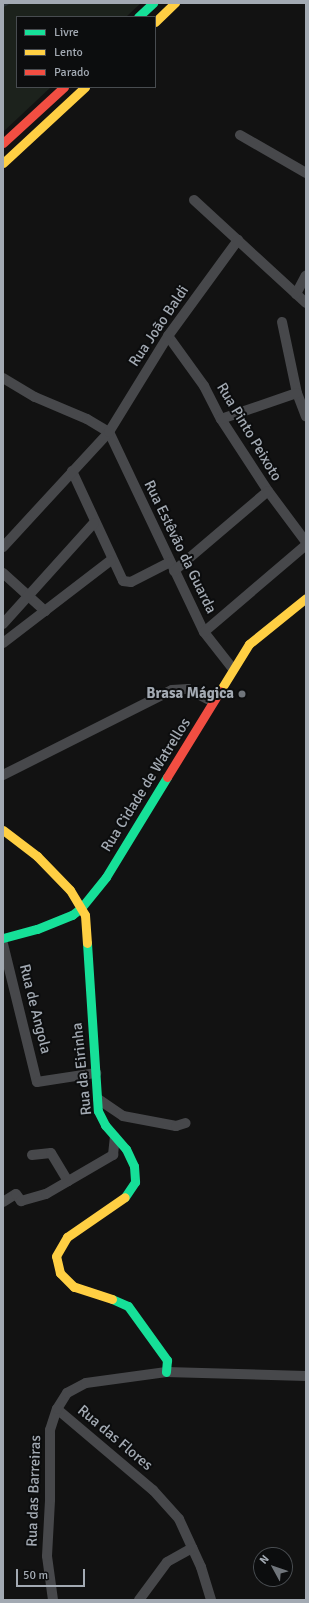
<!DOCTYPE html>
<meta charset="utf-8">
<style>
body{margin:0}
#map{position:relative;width:309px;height:1603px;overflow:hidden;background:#121212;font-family:Signika,sans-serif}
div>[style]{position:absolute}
.green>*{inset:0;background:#1c221c}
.stream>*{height:3px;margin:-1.5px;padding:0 1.5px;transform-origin:1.5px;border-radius:1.5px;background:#293237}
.street>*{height:10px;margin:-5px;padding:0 5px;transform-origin:5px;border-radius:5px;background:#47484b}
.fast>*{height:9px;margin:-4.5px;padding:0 4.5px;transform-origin:4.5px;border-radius:4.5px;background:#16e098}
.slow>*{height:9px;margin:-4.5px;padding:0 4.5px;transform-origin:4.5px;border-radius:4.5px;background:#ffcf43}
.jam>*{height:9px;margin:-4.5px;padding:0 4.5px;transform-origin:4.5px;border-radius:4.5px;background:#f24e42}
.dots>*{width:11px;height:11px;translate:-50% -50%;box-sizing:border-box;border:2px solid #0c0d0e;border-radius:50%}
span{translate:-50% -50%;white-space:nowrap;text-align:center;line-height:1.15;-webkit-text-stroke:4px #0c0d0e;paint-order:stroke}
.street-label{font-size:15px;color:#a3aab3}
.poi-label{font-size:15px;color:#a3aab3;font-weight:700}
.right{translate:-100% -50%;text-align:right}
.frame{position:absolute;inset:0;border:4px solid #a3aab3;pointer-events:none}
.legend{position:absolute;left:16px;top:16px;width:140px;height:72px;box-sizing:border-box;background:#0c0d0e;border:1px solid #484c50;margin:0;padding:5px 7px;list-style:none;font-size:12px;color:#a3aab3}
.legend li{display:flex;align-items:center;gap:8px;height:20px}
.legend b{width:20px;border:1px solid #484c50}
.north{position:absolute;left:253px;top:1547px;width:40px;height:40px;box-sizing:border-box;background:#0c0d0e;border:1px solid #484c50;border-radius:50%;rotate:310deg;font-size:11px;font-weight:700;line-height:16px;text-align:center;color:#a3aab3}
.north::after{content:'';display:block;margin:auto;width:14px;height:18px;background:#70757b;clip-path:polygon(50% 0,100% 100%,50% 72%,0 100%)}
.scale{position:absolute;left:16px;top:1569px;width:69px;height:18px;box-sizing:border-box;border:2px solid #a3aab3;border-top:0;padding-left:5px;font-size:12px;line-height:14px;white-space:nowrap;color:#a3aab3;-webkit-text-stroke:3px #0c0d0e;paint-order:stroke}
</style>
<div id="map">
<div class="green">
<i style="clip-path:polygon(3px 3px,141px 3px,126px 17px,17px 17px,17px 87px,51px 87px,3px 132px)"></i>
</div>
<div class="stream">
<i style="left:3px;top:5px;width:4px;rotate:-27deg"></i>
</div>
<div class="street">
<i style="left:240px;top:135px;width:76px;rotate:29.9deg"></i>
<i style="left:194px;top:200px;width:152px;rotate:42.6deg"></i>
<i style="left:296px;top:294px;width:21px;rotate:-62deg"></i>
<i style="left:282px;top:322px;width:73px;rotate:78.1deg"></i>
<i style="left:297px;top:393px;width:25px;rotate:69deg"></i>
<i style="left:168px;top:336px;width:62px;rotate:54.2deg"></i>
<i style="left:204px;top:386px;width:37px;rotate:63deg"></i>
<i style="left:221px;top:419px;width:86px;rotate:56.9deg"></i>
<i style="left:268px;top:491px;width:64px;rotate:53.3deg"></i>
<i style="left:3px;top:378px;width:37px;rotate:31deg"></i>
<i style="left:35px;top:397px;width:56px;rotate:22.9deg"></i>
<i style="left:87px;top:419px;width:26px;rotate:31deg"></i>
<i style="left:221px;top:419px;width:80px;rotate:-18.9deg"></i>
<i style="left:109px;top:432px;width:221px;rotate:64.6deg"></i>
<i style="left:204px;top:632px;width:47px;rotate:51.9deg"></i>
<i style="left:72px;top:471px;width:121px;rotate:65.1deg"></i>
<i style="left:123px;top:581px;width:8px;rotate:7deg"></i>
<i style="left:131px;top:582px;width:44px;rotate:-27.1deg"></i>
<i style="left:3px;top:547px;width:156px;rotate:-47.3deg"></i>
<i style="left:109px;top:432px;width:113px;rotate:-58.4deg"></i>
<i style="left:168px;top:336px;width:119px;rotate:-53.9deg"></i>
<i style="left:174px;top:571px;width:123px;rotate:-40.4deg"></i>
<i style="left:3px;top:573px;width:57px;rotate:42.1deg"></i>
<i style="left:3px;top:624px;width:136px;rotate:-48deg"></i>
<i style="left:204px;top:632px;width:134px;rotate:-40.5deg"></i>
<i style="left:3px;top:643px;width:136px;rotate:-37.5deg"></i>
<i style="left:3px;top:775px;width:189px;rotate:-26.7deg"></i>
<i style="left:172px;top:690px;width:16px;rotate:-4deg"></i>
<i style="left:188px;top:689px;width:28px;rotate:27deg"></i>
<i style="left:3px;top:944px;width:142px;rotate:76.2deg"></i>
<i style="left:37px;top:1082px;width:60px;rotate:-8.7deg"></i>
<i style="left:98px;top:1099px;width:30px;rotate:34deg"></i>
<i style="left:123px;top:1116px;width:54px;rotate:10.7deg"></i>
<i style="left:176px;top:1126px;width:10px;rotate:-17deg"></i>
<i style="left:32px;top:1155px;width:19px;rotate:-6deg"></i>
<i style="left:51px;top:1153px;width:33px;rotate:59deg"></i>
<i style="left:3px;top:1202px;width:15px;rotate:-32deg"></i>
<i style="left:16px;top:1194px;width:9px;rotate:54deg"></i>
<i style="left:21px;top:1201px;width:26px;rotate:-16deg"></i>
<i style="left:46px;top:1194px;width:78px;rotate:-30.2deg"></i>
<i style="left:113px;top:1155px;width:18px;rotate:-84deg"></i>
<i style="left:57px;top:1409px;width:126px;rotate:40.2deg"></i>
<i style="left:153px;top:1490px;width:39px;rotate:48deg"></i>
<i style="left:179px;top:1519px;width:53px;rotate:65.4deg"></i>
<i style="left:201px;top:1567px;width:34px;rotate:73deg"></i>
<i style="left:53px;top:1600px;width:44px;rotate:-97.8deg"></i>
<i style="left:47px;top:1556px;width:56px;rotate:-86.9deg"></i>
<i style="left:50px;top:1500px;width:70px;rotate:-90deg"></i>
<i style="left:50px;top:1430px;width:22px;rotate:-72deg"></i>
<i style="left:57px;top:1409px;width:19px;rotate:-58deg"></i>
<i style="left:67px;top:1393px;width:21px;rotate:-28deg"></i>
<i style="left:86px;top:1383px;width:81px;rotate:-7.8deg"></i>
<i style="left:166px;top:1372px;width:140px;rotate:1.6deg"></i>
<i style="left:139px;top:1600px;width:47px;rotate:-53.6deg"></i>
<i style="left:167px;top:1562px;width:29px;rotate:-29deg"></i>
</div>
<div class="fast">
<i style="left:138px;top:17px;width:21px;rotate:-43deg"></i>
<i style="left:3px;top:938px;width:35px;rotate:-15deg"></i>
<i style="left:37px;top:929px;width:38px;rotate:-22deg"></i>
<i style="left:72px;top:915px;width:11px;rotate:-38deg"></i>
<i style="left:81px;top:908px;width:40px;rotate:-51deg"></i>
<i style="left:106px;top:877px;width:117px;rotate:-58.6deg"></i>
<i style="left:87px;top:943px;width:168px;rotate:86.3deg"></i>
<i style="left:98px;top:1111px;width:16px;rotate:63deg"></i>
<i style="left:105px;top:1125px;width:32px;rotate:49deg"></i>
<i style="left:126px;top:1149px;width:19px;rotate:65deg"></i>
<i style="left:134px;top:1166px;width:16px;rotate:86deg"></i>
<i style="left:135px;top:1182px;width:18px;rotate:124deg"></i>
<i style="left:112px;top:1299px;width:17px;rotate:24deg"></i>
<i style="left:128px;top:1306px;width:67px;rotate:54.2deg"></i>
<i style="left:167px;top:1360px;width:12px;rotate:95deg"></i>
</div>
<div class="slow">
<i style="left:155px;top:22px;width:28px;rotate:-44deg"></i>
<i style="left:3px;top:163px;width:112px;rotate:-42.8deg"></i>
<i style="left:220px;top:691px;width:55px;rotate:-58.3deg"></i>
<i style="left:249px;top:644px;width:73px;rotate:-38.9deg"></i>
<i style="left:3px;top:830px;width:43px;rotate:37.4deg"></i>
<i style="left:37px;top:856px;width:47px;rotate:45.9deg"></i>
<i style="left:70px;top:890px;width:29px;rotate:59deg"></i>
<i style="left:85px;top:915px;width:28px;rotate:86deg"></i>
<i style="left:112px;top:1299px;width:40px;rotate:-162deg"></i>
<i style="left:74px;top:1287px;width:20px;rotate:-135deg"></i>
<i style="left:60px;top:1273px;width:17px;rotate:-103deg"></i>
<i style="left:56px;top:1256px;width:22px;rotate:-60deg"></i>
<i style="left:67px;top:1237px;width:70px;rotate:-34.6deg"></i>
</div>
<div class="jam">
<i style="left:3px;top:143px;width:83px;rotate:-42.6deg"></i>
<i style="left:167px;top:777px;width:101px;rotate:-58.4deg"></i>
</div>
<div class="dots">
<i style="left:242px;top:694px;background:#70757b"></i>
</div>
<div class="street-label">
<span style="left:159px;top:326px;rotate:-56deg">Rua João Baldi</span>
<span style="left:249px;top:432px;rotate:59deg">Rua Pinto Peixoto</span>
<span style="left:180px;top:547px;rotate:64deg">Rua Estêvão da Guarda</span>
<span style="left:146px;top:785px;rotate:-58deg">Rua Cidade de Watrellos</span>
<span style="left:35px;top:1009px;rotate:76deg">Rua de Angola</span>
<span style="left:82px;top:1069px;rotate:-96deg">Rua da Eirinha</span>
<span style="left:115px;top:1438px;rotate:40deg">Rua das Flores</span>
<span style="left:34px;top:1491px;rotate:-88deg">Rua das Barreiras</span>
</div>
<div class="poi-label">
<span class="right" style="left:234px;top:694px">Brasa Mágica</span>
</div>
<div class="frame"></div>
<ul class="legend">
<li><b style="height:5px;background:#16e098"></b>Livre</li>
<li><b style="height:5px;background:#ffcf43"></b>Lento</li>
<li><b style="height:5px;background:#f24e42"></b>Parado</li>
</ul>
<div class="north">N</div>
<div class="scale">50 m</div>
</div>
